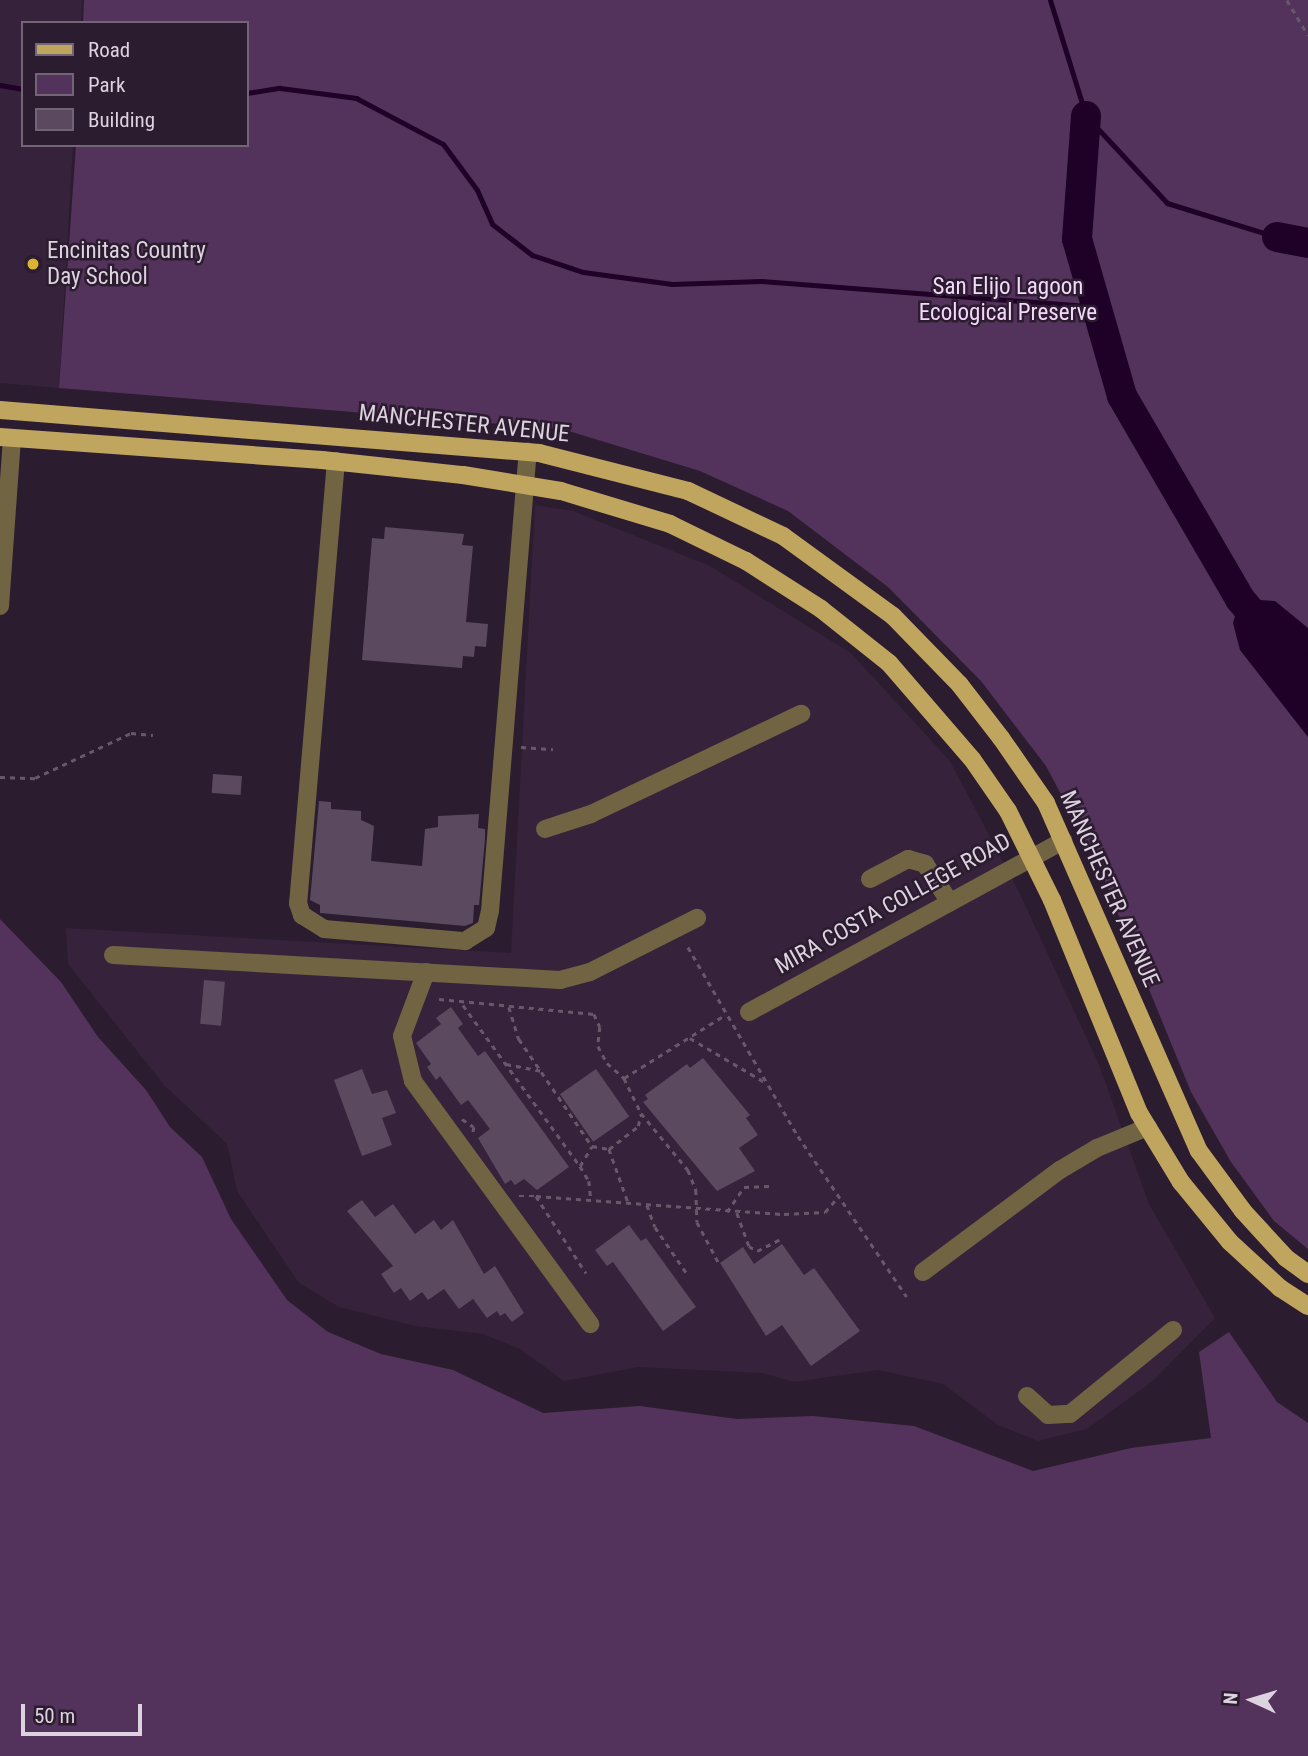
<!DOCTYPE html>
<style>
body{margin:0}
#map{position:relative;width:1308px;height:1756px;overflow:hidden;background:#2c1c2f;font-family:"Roboto Condensed",sans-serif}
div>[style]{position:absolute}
.built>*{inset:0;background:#36223b}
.green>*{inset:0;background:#53335b}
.water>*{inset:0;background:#1f0027}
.stream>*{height:5px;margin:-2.5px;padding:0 2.5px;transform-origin:2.5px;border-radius:2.5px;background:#1f0027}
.river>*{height:30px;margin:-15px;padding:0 15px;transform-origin:15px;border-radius:15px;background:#1f0027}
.building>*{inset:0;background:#5b495f;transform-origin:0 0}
.path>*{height:2.5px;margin-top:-1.25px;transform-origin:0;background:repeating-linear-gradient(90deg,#67596a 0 5px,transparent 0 10px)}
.minor>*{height:18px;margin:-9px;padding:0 9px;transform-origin:9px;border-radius:9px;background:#716443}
.major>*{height:18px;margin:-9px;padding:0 9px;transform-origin:9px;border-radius:9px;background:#c0a55e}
.dots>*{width:19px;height:19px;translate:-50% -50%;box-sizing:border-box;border:4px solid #2c1c2f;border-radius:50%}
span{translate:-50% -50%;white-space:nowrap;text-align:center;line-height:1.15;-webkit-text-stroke:5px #2c1c2f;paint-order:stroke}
.poi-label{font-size:23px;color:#ddd2df}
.left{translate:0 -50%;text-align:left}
.park-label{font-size:23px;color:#f4d7fb}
.street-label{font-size:23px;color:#ddd2df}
.legend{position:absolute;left:21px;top:21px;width:228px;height:126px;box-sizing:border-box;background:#2c1c2f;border:2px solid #736575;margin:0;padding:9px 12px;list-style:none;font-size:21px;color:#ddd2df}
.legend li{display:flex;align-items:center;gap:14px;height:35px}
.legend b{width:35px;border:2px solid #736575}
.north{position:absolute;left:1217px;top:1665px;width:70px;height:70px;-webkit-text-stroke:5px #2c1c2f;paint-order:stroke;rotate:274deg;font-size:19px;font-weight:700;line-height:28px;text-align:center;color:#ddd2df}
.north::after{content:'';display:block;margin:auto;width:24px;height:32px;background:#ddd2df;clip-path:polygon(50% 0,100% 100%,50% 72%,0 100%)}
.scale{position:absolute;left:21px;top:1704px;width:121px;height:32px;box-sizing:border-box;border:4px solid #ddd2df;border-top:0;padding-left:9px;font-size:21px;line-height:24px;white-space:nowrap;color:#ddd2df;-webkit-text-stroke:5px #2c1c2f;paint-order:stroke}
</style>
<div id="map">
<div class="built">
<i style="clip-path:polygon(0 0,82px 0,81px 23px,23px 23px,23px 145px,73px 145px,59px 388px,0 383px)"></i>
<i style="clip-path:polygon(535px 505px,573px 511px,710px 566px,851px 653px,950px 761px,1020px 894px,1099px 1065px,1149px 1204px,1215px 1318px,1154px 1380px,1087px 1429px,1038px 1441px,998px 1425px,943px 1384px,878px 1370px,794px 1382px,762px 1373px,639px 1367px,564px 1381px,520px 1349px,483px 1334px,415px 1326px,339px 1307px,299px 1283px,237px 1191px,227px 1144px,164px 1085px,68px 964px,66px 928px,511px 953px)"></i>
</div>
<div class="green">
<i style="clip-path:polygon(84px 0,1308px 0,1308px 1249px,1274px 1221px,1231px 1162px,1191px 1092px,1097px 862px,1046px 766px,981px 681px,888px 587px,788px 511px,700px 471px,562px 429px,59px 388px,76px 145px,247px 145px,247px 23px,83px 23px)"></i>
<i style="clip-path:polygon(0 919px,61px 982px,98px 1037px,146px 1090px,170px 1127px,202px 1157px,231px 1219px,287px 1300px,328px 1332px,381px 1354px,453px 1370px,543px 1413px,640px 1406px,737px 1419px,813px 1416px,914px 1426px,1033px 1471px,1131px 1448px,1211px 1438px,1199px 1352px,1229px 1332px,1277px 1402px,1308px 1423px,1308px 1756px,0 1756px)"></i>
</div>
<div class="water">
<i style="clip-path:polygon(1240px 599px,1275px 601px,1308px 628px,1308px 737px,1240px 650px,1233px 623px)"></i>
</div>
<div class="stream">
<i style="left:1050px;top:0;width:121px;rotate:72.8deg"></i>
<i style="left:1086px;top:116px;width:119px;rotate:47deg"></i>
<i style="left:1167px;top:203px;width:115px;rotate:17.2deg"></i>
<i style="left:0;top:85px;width:23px;rotate:10deg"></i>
<i style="left:247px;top:93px;width:33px;rotate:-9deg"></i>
<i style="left:280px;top:88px;width:77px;rotate:7.5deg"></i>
<i style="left:356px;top:98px;width:98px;rotate:27.9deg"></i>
<i style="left:443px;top:144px;width:57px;rotate:53.5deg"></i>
<i style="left:477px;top:190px;width:37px;rotate:66deg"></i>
<i style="left:492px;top:224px;width:51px;rotate:37.8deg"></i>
<i style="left:532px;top:255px;width:54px;rotate:18.4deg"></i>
<i style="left:583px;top:272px;width:90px;rotate:7.7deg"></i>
<i style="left:672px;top:284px;width:89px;rotate:-1.9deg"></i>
<i style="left:761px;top:281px;width:337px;rotate:4.4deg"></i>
</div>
<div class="river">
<i style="left:1086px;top:116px;width:123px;rotate:94.2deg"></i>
<i style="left:1077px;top:239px;width:163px;rotate:74deg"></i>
<i style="left:1122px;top:396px;width:235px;rotate:59.8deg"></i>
<i style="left:1240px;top:599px;width:105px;rotate:49.6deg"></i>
<i style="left:1277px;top:237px;width:32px;rotate:11deg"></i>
</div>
<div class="building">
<i style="clip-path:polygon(385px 527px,464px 534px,462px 545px,473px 546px,466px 622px,488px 624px,486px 647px,475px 646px,474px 657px,463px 656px,462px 668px,362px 660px,372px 538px,384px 539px)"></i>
<i style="left:213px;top:774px;width:29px;height:19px;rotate:4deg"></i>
<i style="clip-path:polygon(319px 801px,331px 802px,331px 809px,361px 811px,361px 820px,374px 826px,371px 861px,422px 866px,425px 829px,438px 827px,438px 816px,479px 814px,478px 828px,485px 829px,485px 839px,479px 905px,474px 905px,473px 923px,465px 926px,320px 913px,320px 905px,310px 900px)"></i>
<i style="left:204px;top:980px;width:21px;height:44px;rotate:5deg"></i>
<i style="clip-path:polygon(451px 1007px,463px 1024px,458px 1028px,478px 1056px,485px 1051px,569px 1167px,537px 1190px,524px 1179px,515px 1185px,511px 1180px,505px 1184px,478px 1138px,490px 1129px,468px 1100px,461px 1105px,440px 1076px,436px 1080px,427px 1067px,431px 1064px,416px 1043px,441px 1024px,436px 1018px)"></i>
<i style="clip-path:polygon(703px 1058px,750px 1115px,746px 1118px,758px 1135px,739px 1148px,755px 1171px,717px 1191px,643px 1102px,648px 1099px,645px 1095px,687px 1064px,690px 1068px)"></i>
<i style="clip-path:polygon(362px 1069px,372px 1094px,387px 1090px,396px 1113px,382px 1118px,392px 1145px,362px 1156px,334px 1080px)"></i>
<i style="left:596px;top:1069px;width:58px;height:44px;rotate:55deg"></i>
<i style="clip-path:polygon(362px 1200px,375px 1217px,393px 1204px,415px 1234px,434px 1220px,441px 1230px,453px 1220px,484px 1274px,495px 1266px,524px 1313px,512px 1322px,505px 1313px,500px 1316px,497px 1311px,487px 1318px,473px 1299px,459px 1309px,444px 1289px,428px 1300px,422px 1292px,410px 1301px,401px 1288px,394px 1293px,381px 1274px,393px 1266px,347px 1211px)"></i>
<i style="clip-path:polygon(629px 1225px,641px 1241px,646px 1238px,696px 1307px,663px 1331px,613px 1262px,607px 1266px,595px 1250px)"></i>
<i style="clip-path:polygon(782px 1244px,804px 1275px,814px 1268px,860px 1331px,811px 1366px,782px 1325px,766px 1336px,720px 1263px,743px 1247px,754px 1264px)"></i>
</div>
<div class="path">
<i style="left:1287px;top:0;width:41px;rotate:59deg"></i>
<i style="left:521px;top:747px;width:32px;rotate:4deg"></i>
<i style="left:0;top:777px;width:35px;rotate:2deg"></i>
<i style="left:35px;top:778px;width:106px;rotate:-25.1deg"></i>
<i style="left:131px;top:733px;width:22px;rotate:5deg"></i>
<i style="left:688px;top:947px;width:219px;rotate:59.8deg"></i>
<i style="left:798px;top:1136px;width:194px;rotate:55.9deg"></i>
<i style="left:439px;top:999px;width:156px;rotate:5.5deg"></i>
<i style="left:594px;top:1014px;width:14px;rotate:65deg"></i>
<i style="left:600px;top:1027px;width:19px;rotate:96deg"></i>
<i style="left:598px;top:1046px;width:19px;rotate:62deg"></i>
<i style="left:607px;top:1063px;width:23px;rotate:41deg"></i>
<i style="left:624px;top:1078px;width:39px;rotate:64deg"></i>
<i style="left:641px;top:1113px;width:74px;rotate:50.5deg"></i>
<i style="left:688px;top:1170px;width:22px;rotate:68deg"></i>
<i style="left:696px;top:1190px;width:32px;rotate:88deg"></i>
<i style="left:697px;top:1222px;width:49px;rotate:61.9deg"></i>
<i style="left:463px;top:1005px;width:199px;rotate:54deg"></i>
<i style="left:580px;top:1166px;width:17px;rotate:59deg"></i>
<i style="left:589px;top:1181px;width:18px;rotate:84deg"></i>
<i style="left:509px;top:1007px;width:34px;rotate:73deg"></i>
<i style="left:519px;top:1039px;width:130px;rotate:55.7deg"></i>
<i style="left:592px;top:1146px;width:17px;rotate:10deg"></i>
<i style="left:609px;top:1149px;width:37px;rotate:-38deg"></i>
<i style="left:638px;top:1126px;width:12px;rotate:-76deg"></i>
<i style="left:690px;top:1038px;width:85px;rotate:30.5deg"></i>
<i style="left:506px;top:1064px;width:38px;rotate:11deg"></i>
<i style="left:624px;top:1078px;width:119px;rotate:-32deg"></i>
<i style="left:462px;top:1119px;width:14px;rotate:34deg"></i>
<i style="left:474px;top:1127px;width:7px;rotate:98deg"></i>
<i style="left:609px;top:1149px;width:56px;rotate:70.3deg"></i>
<i style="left:580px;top:1166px;width:23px;rotate:-59deg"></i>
<i style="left:519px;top:1196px;width:17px"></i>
<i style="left:536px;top:1196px;width:92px;rotate:57deg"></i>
<i style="left:536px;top:1196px;width:249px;rotate:4.2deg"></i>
<i style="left:784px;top:1214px;width:41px;rotate:-2.8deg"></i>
<i style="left:825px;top:1212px;width:18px;rotate:-49deg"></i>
<i style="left:647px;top:1205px;width:23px;rotate:70deg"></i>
<i style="left:655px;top:1227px;width:58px;rotate:55.5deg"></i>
<i style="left:727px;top:1212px;width:30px;rotate:-56deg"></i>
<i style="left:744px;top:1187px;width:28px;rotate:-2deg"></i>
<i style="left:737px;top:1213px;width:35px;rotate:70deg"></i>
<i style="left:749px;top:1246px;width:9px;rotate:32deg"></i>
<i style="left:757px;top:1251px;width:25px;rotate:-27deg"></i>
</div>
<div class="minor">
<i style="left:336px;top:461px;width:444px;rotate:94.9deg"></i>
<i style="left:298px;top:903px;width:13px;rotate:72deg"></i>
<i style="left:302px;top:915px;width:26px;rotate:32deg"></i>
<i style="left:324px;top:929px;width:142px;rotate:4.9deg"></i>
<i style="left:465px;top:941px;width:25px;rotate:-32deg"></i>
<i style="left:486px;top:928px;width:17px;rotate:-77deg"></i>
<i style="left:490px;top:911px;width:461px;rotate:-85.3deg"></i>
<i style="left:0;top:606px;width:168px;rotate:-85.9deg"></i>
<i style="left:545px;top:829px;width:48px;rotate:-18.1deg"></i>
<i style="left:591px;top:814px;width:233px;rotate:-25.5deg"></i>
<i style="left:870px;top:879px;width:43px;rotate:-27.8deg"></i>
<i style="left:908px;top:859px;width:18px;rotate:16deg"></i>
<i style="left:925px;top:864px;width:44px;rotate:57deg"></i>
<i style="left:113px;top:955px;width:448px;rotate:3.2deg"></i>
<i style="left:560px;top:980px;width:31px;rotate:-15deg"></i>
<i style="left:590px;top:972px;width:120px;rotate:-26.8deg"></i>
<i style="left:426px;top:972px;width:68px;rotate:110.6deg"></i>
<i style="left:402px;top:1036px;width:46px;rotate:76.3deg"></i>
<i style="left:413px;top:1081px;width:301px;rotate:53.9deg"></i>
<i style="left:749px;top:1012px;width:358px;rotate:-28.6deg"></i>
<i style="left:923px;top:1272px;width:171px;rotate:-36.7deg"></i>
<i style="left:1060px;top:1170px;width:43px;rotate:-30.7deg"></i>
<i style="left:1097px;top:1148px;width:55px;rotate:-22.4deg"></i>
<i style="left:1027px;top:1396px;width:28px;rotate:42deg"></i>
<i style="left:1048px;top:1415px;width:22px;rotate:-3deg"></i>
<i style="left:1070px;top:1414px;width:133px;rotate:-39.2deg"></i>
</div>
<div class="major">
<i style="left:0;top:410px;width:541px;rotate:4.56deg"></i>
<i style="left:539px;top:453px;width:154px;rotate:14.3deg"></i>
<i style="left:688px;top:491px;width:105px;rotate:25.3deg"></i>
<i style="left:783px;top:536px;width:136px;rotate:36deg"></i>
<i style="left:893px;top:616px;width:96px;rotate:45.8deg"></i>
<i style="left:960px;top:685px;width:67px;rotate:52.3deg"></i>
<i style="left:1001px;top:738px;width:79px;rotate:55.3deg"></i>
<i style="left:1046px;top:803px;width:380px;rotate:66.3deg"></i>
<i style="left:1199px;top:1151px;width:74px;rotate:53.7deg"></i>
<i style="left:1243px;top:1211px;width:64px;rotate:47.5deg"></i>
<i style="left:1286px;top:1258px;width:27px;rotate:36deg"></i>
<i style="left:0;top:437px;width:323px;rotate:4.1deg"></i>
<i style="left:322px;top:460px;width:142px;rotate:6.1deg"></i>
<i style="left:463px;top:475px;width:99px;rotate:9.3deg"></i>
<i style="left:561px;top:491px;width:114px;rotate:16.8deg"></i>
<i style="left:670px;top:524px;width:85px;rotate:26deg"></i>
<i style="left:746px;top:561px;width:89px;rotate:32.6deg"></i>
<i style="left:821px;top:609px;width:87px;rotate:38.5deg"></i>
<i style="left:889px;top:663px;width:127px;rotate:49.2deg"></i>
<i style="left:972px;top:759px;width:63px;rotate:55.3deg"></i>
<i style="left:1008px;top:811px;width:99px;rotate:63.7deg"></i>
<i style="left:1052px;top:900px;width:230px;rotate:67.8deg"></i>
<i style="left:1139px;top:1113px;width:81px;rotate:58.7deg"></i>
<i style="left:1181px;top:1182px;width:77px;rotate:50.8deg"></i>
<i style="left:1230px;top:1242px;width:68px;rotate:42.6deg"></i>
<i style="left:1280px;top:1288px;width:33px;rotate:33deg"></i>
</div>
<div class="dots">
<i style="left:33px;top:264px;background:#dcb233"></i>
</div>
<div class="poi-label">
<span class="left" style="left:47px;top:264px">Encinitas Country<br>Day School</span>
</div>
<div class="park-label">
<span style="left:1008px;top:300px">San Elijo Lagoon<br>Ecological Preserve</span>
</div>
<div class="street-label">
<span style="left:464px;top:424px;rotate:6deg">MANCHESTER AVENUE</span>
<span style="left:1109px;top:889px;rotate:66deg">MANCHESTER AVENUE</span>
<span style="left:893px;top:904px;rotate:-29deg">MIRA COSTA COLLEGE ROAD</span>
</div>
<ul class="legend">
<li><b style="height:9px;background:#c0a55e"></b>Road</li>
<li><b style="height:19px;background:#53335b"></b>Park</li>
<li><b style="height:19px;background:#5b495f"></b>Building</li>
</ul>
<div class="north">N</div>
<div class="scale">50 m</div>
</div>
